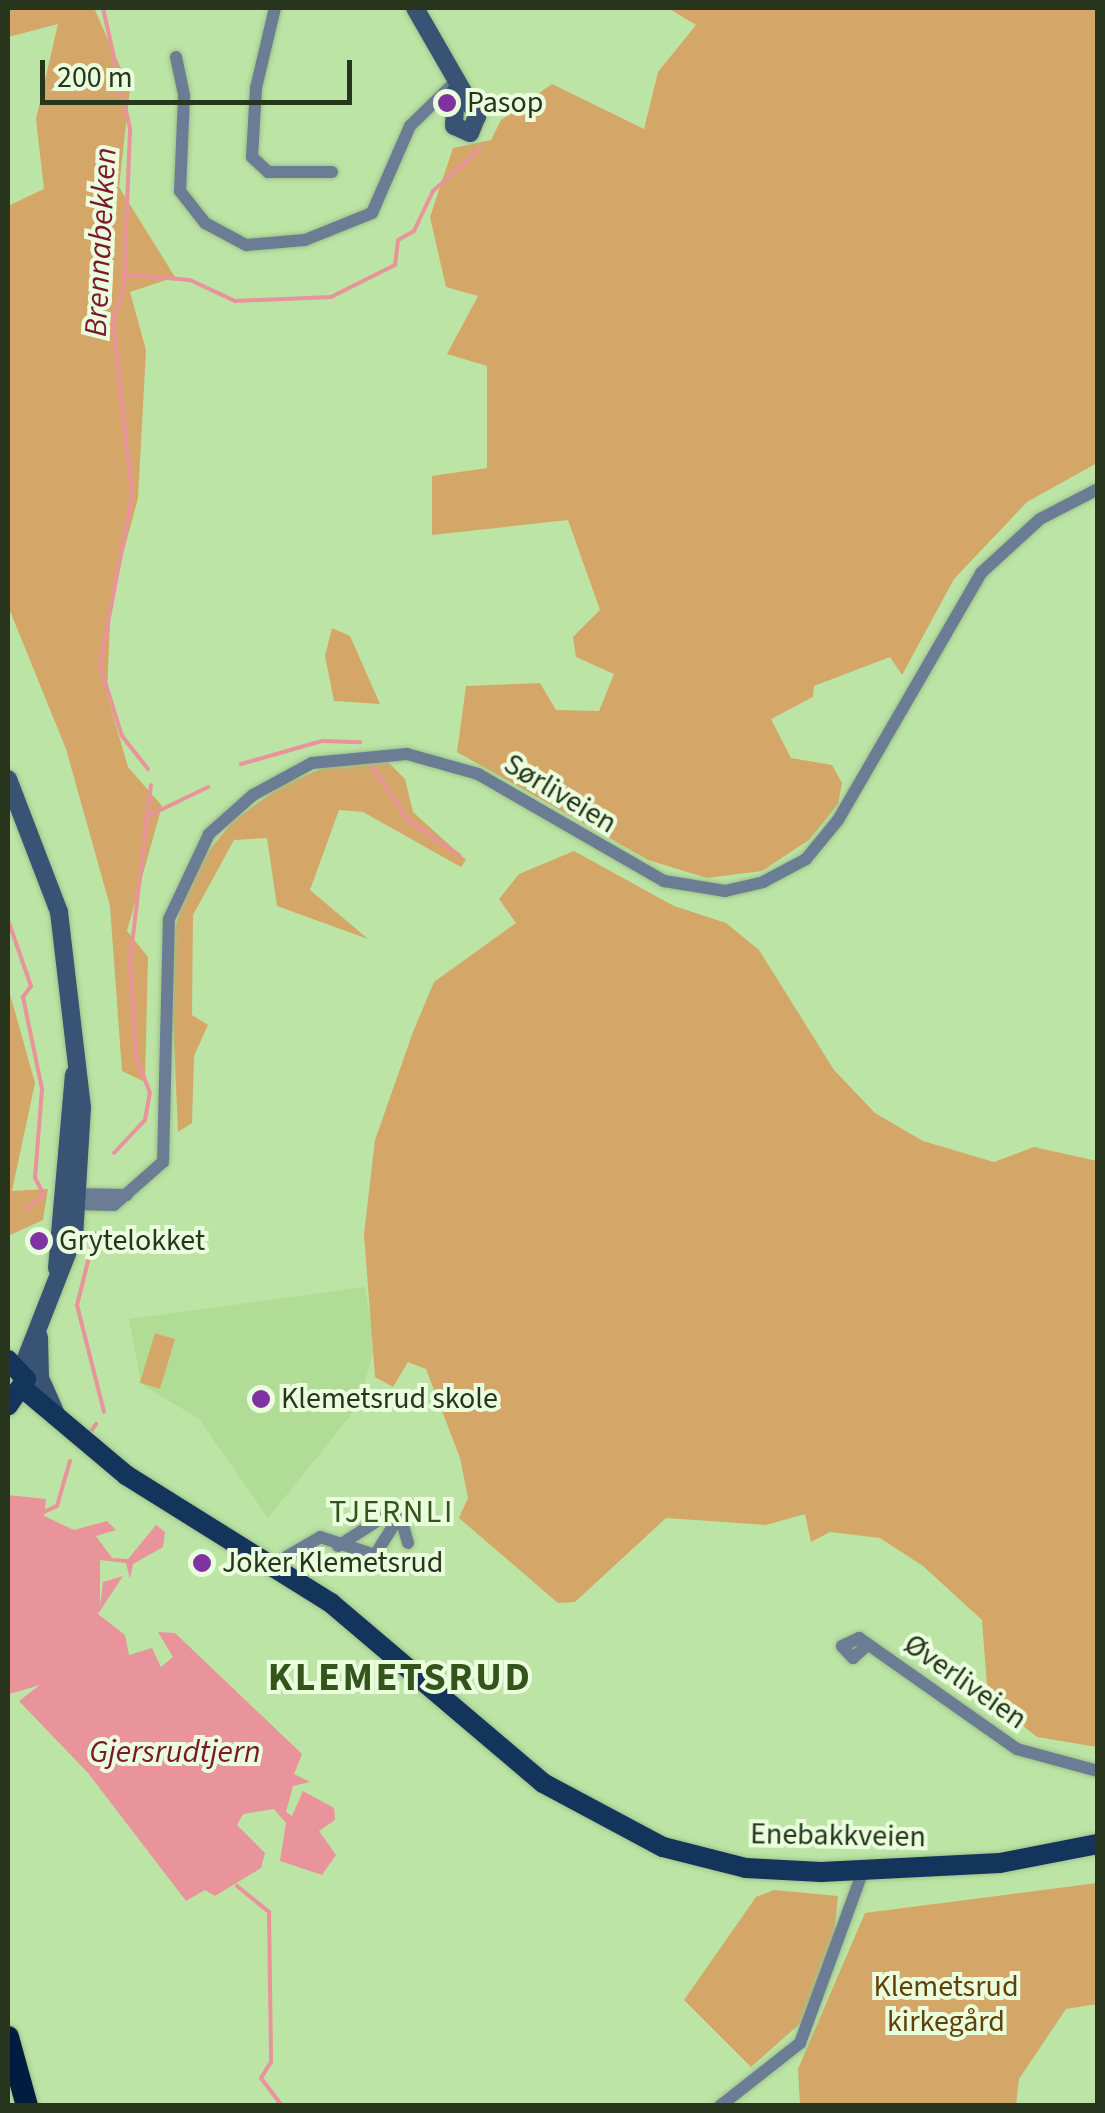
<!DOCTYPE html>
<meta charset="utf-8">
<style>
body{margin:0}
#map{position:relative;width:1105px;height:2113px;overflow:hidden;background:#bce4a5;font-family:"Source Sans 3",sans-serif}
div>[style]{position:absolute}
.built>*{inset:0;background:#b0dc96}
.green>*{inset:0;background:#d4a768;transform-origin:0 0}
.water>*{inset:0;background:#e9939a}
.stream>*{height:4px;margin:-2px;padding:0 2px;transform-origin:2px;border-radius:2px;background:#e9939a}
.roads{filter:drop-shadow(0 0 2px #9ec18a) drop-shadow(0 0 2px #9ec18a)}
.street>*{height:12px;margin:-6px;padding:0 6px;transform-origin:6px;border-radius:6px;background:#6b7d95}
.secondary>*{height:18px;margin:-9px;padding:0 9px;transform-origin:9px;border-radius:9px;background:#385374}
.primary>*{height:20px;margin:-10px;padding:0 10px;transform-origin:10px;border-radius:10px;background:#13355c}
.highway>*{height:22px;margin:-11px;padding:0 11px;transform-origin:11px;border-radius:11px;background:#001c3f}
.dots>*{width:28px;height:28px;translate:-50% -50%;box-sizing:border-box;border:5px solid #eafede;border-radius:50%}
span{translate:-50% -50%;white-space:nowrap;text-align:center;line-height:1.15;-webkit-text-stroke:8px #eafede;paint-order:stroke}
.poi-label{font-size:30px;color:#26351c}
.left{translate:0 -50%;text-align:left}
.street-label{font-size:30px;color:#26351c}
.park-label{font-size:30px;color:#624108}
.water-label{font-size:32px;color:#7c172d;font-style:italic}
.neighbourhood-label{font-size:32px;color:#33541b;letter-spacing:2.5px}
.district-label{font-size:40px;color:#33541b;font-weight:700;letter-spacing:2.5px}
.frame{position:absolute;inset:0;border:10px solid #26351c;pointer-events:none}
.scale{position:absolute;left:40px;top:60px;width:312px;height:45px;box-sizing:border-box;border:5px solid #26351c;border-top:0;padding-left:12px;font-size:30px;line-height:35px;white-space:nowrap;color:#26351c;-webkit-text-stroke:8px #eafede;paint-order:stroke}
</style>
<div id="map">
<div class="built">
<i style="clip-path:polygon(365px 1287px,375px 1346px,358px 1406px,268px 1518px,199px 1419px,141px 1384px,129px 1319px)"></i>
</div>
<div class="green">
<i style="clip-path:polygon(8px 8px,94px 8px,130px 89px,119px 187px,175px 277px,130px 292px,146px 350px,138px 498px,111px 599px,107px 694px,128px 767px,162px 806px,127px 931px,148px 957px,145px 1082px,122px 1071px,110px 906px,66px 749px,8px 606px,8px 206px,44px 189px,36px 119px,58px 24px,8px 37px)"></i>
<i style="clip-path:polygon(668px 8px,1098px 8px,1097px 463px,1027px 502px,954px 579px,902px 675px,890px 657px,814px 686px,813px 697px,771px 719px,791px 758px,832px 765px,842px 783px,838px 804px,809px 840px,762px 871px,707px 878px,648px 860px,457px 752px,466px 686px,540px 683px,556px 710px,599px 711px,614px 674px,576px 657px,573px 637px,600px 610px,568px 520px,432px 535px,432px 476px,487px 468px,487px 366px,447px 354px,478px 296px,446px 287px,430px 217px,453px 148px,491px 140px,501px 120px,552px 84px,644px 129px,658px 72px,696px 25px)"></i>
<i style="clip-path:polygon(332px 628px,350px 636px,380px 704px,334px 701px,325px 656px)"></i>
<i style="clip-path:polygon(387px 761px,405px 779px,413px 812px,466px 860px,461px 867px,363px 812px,339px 810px,310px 890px,368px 939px,277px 906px,267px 838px,234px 840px,193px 915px,192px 1015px,208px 1025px,194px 1056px,192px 1123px,178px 1132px,170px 948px,189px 875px,234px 820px,283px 785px,335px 763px)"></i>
<i style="clip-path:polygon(574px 851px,674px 906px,726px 923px,759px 950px,834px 1070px,875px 1113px,923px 1141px,994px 1162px,1034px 1147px,1097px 1161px,1097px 1747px,1037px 1737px,988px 1698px,982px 1620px,923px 1566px,880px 1538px,830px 1532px,811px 1542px,805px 1514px,766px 1525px,666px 1518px,575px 1602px,558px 1603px,459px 1518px,468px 1498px,460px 1458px,426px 1369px,408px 1362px,393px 1387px,375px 1377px,364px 1234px,375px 1140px,413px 1032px,434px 982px,516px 923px,499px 899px,519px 874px)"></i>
<i style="clip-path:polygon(8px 987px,35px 1083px,12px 1191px,48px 1189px,43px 1220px,8px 1236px)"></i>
<i style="left:155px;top:1333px;width:21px;height:52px;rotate:17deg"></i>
<i style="clip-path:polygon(1097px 1883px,1097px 2004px,1066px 2009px,1019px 2079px,1016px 2105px,800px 2105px,798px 2069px,865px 1913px)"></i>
<i style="clip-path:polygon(774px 1890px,838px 1896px,833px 1944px,804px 2020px,751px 2067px,684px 2000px,756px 1897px)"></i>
</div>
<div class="water">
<i style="clip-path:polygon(8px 1495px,46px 1499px,44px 1516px,74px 1530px,107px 1521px,116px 1530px,96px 1536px,112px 1558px,128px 1559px,156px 1525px,165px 1532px,163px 1547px,133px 1564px,130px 1579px,126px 1563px,100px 1560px,100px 1607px,103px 1582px,123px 1576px,98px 1614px,125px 1635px,129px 1655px,152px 1648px,161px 1667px,173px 1657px,158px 1632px,175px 1633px,302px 1754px,294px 1774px,310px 1782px,293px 1786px,286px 1812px,292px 1816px,303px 1791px,334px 1808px,335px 1820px,319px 1831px,336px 1855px,322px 1875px,280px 1861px,286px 1823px,274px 1809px,243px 1814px,237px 1825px,265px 1853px,261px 1868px,215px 1896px,205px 1890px,186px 1901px,88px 1773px,19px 1701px,40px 1685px,10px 1694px)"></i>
</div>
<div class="stream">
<i style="left:103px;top:8px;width:124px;rotate:77.4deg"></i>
<i style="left:130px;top:129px;width:158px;rotate:92.2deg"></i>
<i style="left:124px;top:287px;width:36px;rotate:108deg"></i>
<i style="left:113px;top:321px;width:176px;rotate:83.8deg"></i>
<i style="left:132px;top:496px;width:173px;rotate:100.7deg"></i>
<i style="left:100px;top:666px;width:73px;rotate:72.6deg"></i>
<i style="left:122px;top:736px;width:42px;rotate:51.8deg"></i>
<i style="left:123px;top:274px;width:67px;rotate:5.1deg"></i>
<i style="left:190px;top:280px;width:50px;rotate:25deg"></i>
<i style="left:235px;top:301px;width:96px;rotate:-2.4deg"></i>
<i style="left:331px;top:297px;width:72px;rotate:-26.6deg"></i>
<i style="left:395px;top:265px;width:25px;rotate:-83deg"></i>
<i style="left:398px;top:240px;width:18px;rotate:-29deg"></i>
<i style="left:414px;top:231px;width:44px;rotate:-64.6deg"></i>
<i style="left:433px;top:191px;width:64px;rotate:-41.9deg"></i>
<i style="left:369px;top:763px;width:69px;rotate:55.6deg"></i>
<i style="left:408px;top:820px;width:62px;rotate:34.5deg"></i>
<i style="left:241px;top:764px;width:84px;rotate:-15.9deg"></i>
<i style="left:322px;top:741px;width:38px;rotate:2deg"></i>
<i style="left:146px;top:817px;width:69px;rotate:-25.8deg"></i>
<i style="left:8px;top:920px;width:70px;rotate:70.8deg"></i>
<i style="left:31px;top:986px;width:14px;rotate:126deg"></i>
<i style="left:23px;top:997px;width:94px;rotate:78.3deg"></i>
<i style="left:42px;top:1089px;width:89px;rotate:94.5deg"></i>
<i style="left:35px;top:1178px;width:19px;rotate:62deg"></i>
<i style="left:44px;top:1195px;width:22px;rotate:141deg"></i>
<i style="left:114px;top:1153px;width:45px;rotate:-46.8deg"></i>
<i style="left:145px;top:1120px;width:27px;rotate:-80deg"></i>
<i style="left:150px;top:1093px;width:39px;rotate:-111deg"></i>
<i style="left:136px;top:1057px;width:96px;rotate:-93.6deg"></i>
<i style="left:130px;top:961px;width:177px;rotate:-83.2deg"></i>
<i style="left:95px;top:1233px;width:74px;rotate:104deg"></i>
<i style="left:77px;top:1305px;width:110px;rotate:75.8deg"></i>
<i style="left:91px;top:1431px;width:9px;rotate:-54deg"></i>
<i style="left:44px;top:1512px;width:14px;rotate:-25deg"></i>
<i style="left:57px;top:1506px;width:47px;rotate:-73.9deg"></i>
<i style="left:237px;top:1886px;width:41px;rotate:39.1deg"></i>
<i style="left:269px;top:1912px;width:150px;rotate:89.2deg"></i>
<i style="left:271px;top:2062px;width:19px;rotate:122deg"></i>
<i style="left:261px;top:2078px;width:35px;rotate:53deg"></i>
</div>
<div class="roads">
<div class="street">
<i style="left:275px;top:8px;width:82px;rotate:103.4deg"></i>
<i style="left:256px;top:88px;width:69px;rotate:93.3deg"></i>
<i style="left:252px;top:157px;width:22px;rotate:43deg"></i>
<i style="left:268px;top:172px;width:64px"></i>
<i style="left:176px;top:57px;width:40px;rotate:78deg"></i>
<i style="left:184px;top:96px;width:95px;rotate:92.4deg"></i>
<i style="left:180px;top:191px;width:41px;rotate:52deg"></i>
<i style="left:205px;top:223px;width:47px;rotate:28.2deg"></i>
<i style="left:246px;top:245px;width:59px;rotate:-4.8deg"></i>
<i style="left:305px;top:240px;width:72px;rotate:-21.9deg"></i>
<i style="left:372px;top:213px;width:95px;rotate:-66.4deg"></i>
<i style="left:410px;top:126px;width:59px;rotate:-44.3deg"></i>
<i style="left:72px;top:1194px;width:55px;rotate:1deg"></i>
<i style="left:71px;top:1204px;width:43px;rotate:1.3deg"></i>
<i style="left:114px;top:1205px;width:65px;rotate:-41.3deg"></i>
<i style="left:163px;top:1162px;width:243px;rotate:-88.6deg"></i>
<i style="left:169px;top:919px;width:94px;rotate:-64.8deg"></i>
<i style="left:209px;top:834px;width:59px;rotate:-41.6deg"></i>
<i style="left:253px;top:795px;width:67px;rotate:-28.5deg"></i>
<i style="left:312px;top:763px;width:95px;rotate:-5.4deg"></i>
<i style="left:407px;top:754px;width:74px;rotate:15.7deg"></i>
<i style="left:478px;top:774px;width:215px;rotate:29.9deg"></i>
<i style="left:664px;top:881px;width:62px;rotate:9.3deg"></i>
<i style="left:725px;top:891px;width:39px;rotate:-13deg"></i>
<i style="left:763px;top:882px;width:49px;rotate:-28.1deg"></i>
<i style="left:806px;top:859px;width:50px;rotate:-50.6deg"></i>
<i style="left:838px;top:820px;width:285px;rotate:-59.9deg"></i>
<i style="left:981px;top:573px;width:80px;rotate:-42.5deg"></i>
<i style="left:1040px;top:519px;width:65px;rotate:-27.3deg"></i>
<i style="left:338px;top:1546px;width:52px;rotate:-32.5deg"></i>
<i style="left:286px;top:1557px;width:39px;rotate:-30deg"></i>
<i style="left:320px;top:1537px;width:58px;rotate:18.1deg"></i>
<i style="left:375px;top:1555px;width:47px;rotate:-58deg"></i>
<i style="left:400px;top:1515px;width:29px;rotate:74deg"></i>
<i style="left:864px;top:1648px;width:15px;rotate:138deg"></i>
<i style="left:853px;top:1658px;width:16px;rotate:-133deg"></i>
<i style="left:842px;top:1646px;width:19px;rotate:-25deg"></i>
<i style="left:859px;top:1638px;width:193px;rotate:35.1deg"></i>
<i style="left:1017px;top:1749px;width:84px;rotate:15.2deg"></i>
<i style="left:720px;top:2106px;width:102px;rotate:-38.2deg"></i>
<i style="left:800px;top:2043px;width:183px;rotate:-69.9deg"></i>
</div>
<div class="secondary">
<i style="left:415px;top:8px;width:125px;rotate:60.1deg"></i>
<i style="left:477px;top:116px;width:18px;rotate:112deg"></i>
<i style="left:470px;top:133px;width:17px;rotate:-156deg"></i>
<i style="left:454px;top:126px;width:35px;rotate:-87deg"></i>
<i style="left:8px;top:779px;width:142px;rotate:69deg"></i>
<i style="left:59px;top:912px;width:196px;rotate:83.3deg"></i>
<i style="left:82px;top:1107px;width:129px;rotate:93.5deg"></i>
<i style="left:74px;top:1236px;width:143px;rotate:111.4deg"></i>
<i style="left:57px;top:1268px;width:194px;rotate:-85deg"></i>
<i style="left:39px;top:1337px;width:41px;rotate:88.6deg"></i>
<i style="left:40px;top:1378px;width:37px;rotate:66deg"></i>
</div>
<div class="primary">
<i style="left:8px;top:1360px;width:26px;rotate:47deg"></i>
<i style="left:26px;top:1379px;width:32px;rotate:124deg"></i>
<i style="left:25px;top:1390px;width:132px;rotate:40.1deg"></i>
<i style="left:126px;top:1475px;width:242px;rotate:32deg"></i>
<i style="left:331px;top:1603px;width:278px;rotate:40.3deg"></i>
<i style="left:543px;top:1783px;width:136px;rotate:28.1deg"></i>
<i style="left:663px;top:1847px;width:86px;rotate:14.2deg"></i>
<i style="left:746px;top:1868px;width:75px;rotate:3.1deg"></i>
<i style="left:821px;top:1872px;width:179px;rotate:-2.9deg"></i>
<i style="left:1000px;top:1863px;width:100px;rotate:-11deg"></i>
</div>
<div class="highway">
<i style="left:8px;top:2037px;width:72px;rotate:74.6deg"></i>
</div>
</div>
<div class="dots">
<i style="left:447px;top:103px;background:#8132a2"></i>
<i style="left:39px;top:1241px;background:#8132a2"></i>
<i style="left:261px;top:1399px;background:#8132a2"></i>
<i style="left:202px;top:1563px;background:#8132a2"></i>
</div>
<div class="poi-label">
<span class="left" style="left:467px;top:103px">Pasop</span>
<span class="left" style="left:59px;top:1241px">Grytelokket</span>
<span class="left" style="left:281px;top:1399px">Klemetsrud skole</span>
<span class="left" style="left:222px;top:1563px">Joker Klemetsrud</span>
</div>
<div class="street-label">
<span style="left:560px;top:794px;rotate:31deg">Sørliveien</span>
<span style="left:965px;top:1682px;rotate:35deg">Øverliveien</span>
<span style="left:838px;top:1836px;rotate:1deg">Enebakkveien</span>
</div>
<div class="park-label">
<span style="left:946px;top:2004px">Klemetsrud<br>kirkegård</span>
</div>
<div class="water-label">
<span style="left:101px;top:242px;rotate:-87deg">Brennabekken</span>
<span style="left:175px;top:1752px">Gjersrudtjern</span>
</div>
<div class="neighbourhood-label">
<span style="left:392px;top:1512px">TJERNLI</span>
</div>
<div class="district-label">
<span style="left:400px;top:1678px">KLEMETSRUD</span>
</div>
<div class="frame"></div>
<div class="scale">200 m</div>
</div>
